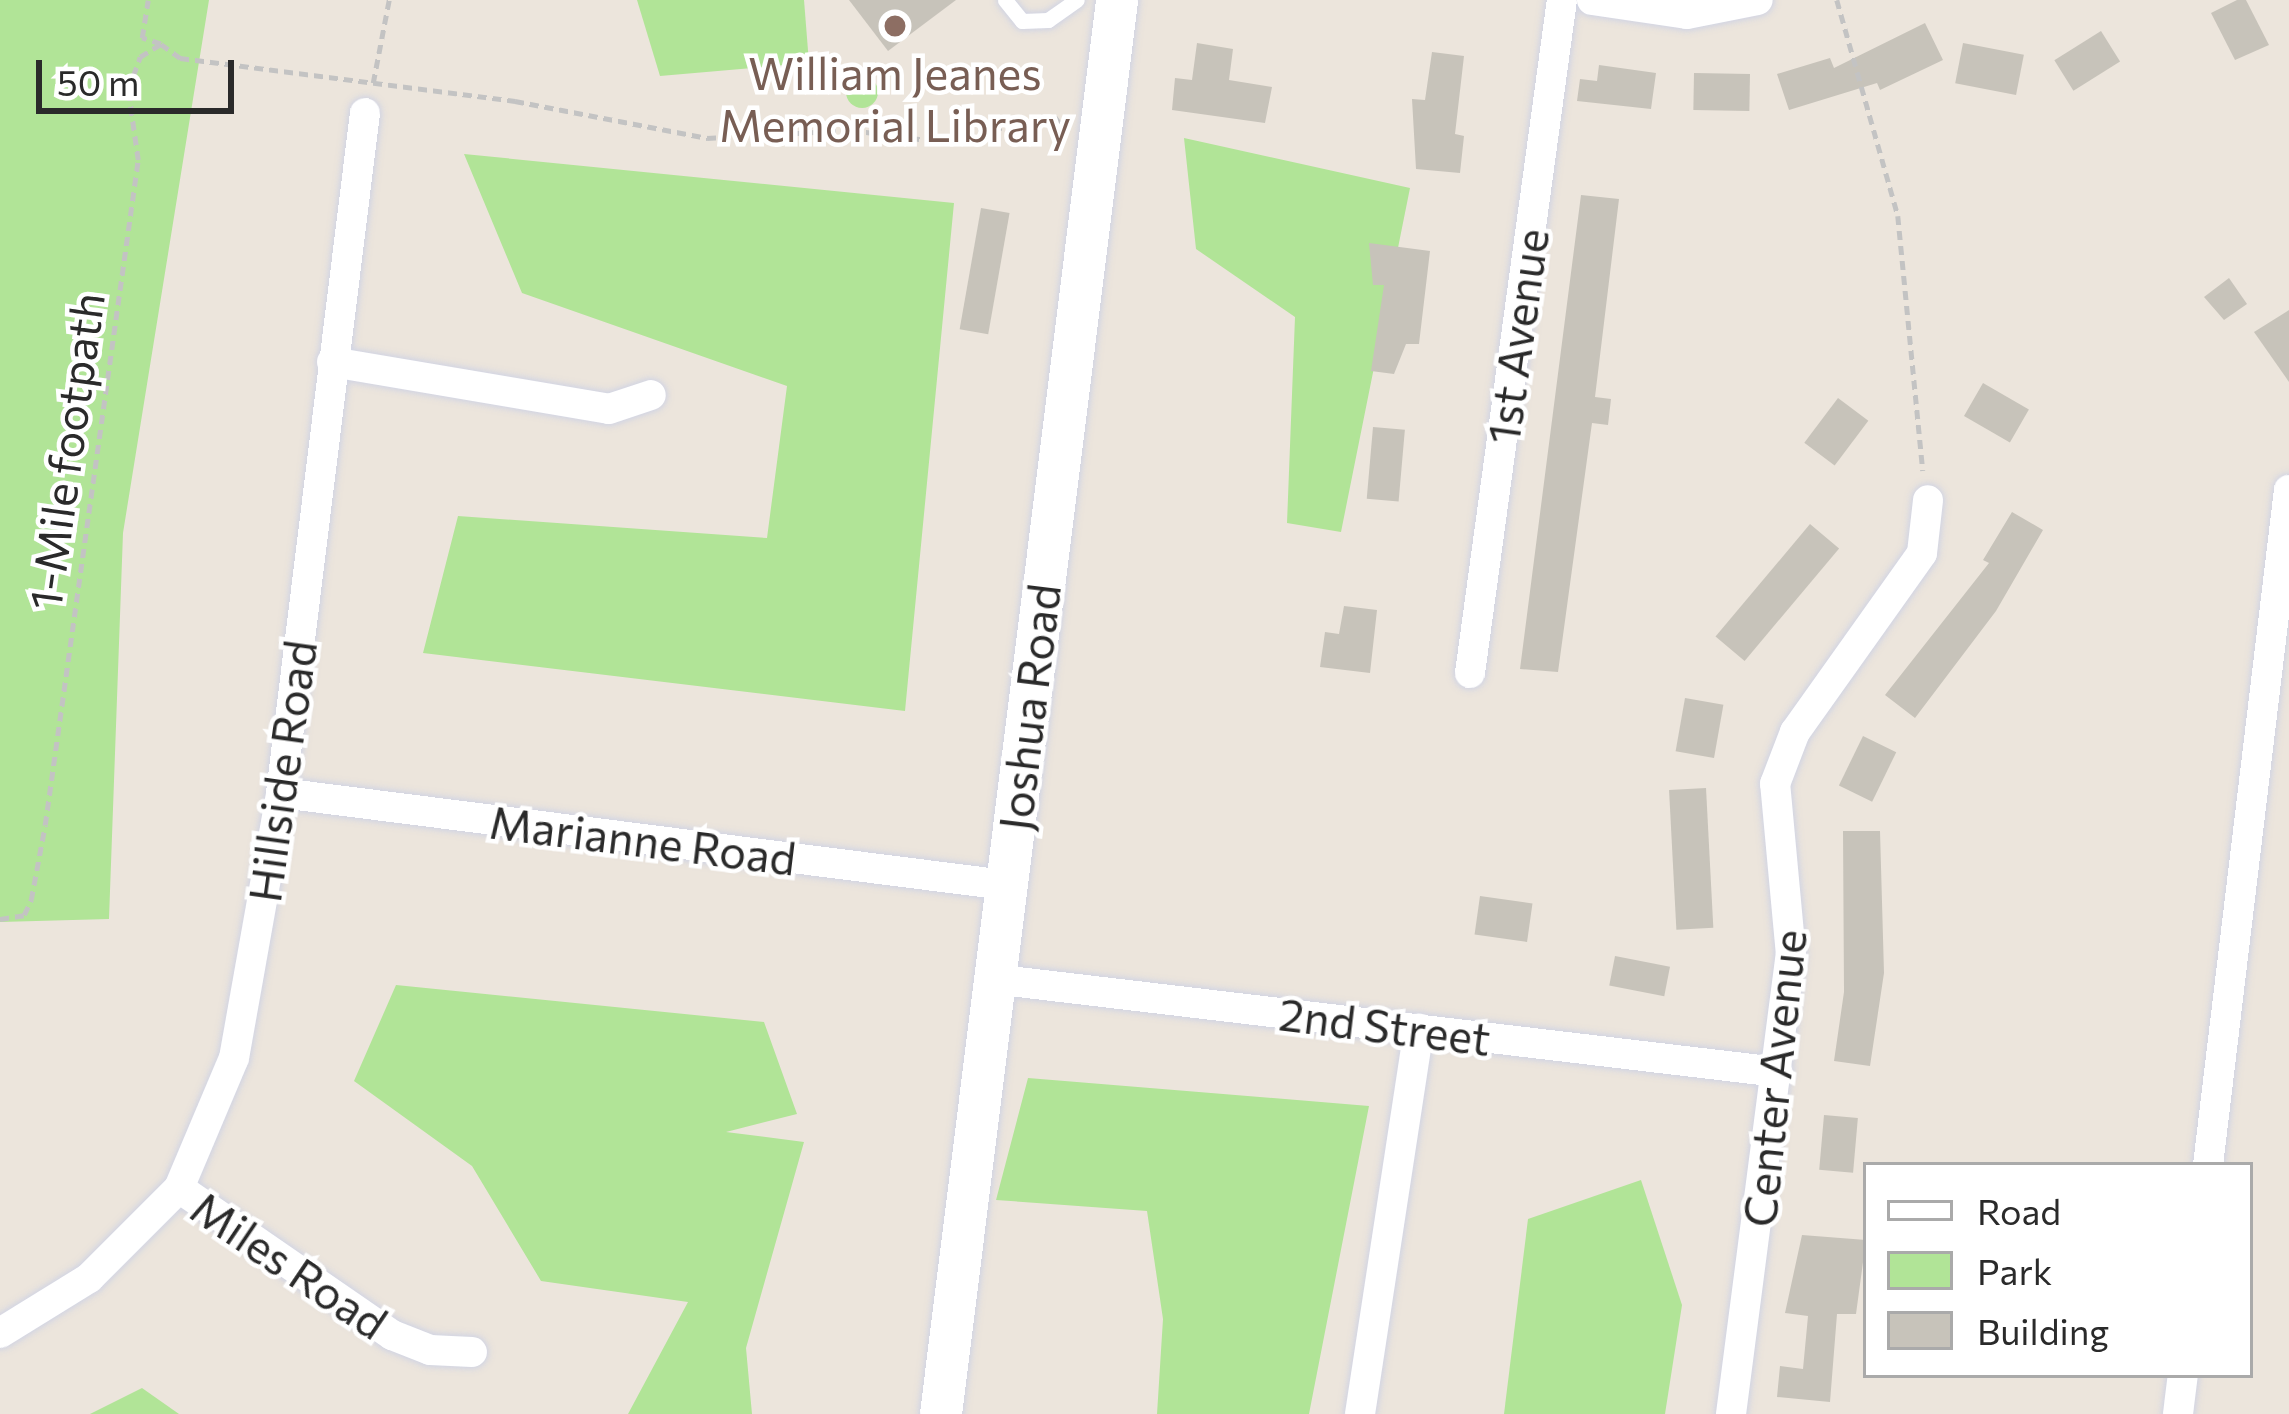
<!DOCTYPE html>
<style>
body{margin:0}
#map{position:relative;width:2289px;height:1414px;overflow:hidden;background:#ece5dc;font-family:Commissioner,sans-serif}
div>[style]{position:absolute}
.green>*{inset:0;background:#b1e497}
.round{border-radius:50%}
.building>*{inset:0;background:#c7c3ba;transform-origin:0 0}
.path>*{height:4.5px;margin-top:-2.25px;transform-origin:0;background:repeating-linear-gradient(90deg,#c3c3c3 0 9px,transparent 0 15px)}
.roads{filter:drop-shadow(0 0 3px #d1d4e3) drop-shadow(0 0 3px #d1d4e3)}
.service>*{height:15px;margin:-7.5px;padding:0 7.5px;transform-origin:7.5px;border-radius:7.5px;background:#fff}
.minor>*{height:30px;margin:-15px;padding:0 15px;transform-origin:15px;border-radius:15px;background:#fff}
.secondary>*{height:42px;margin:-21px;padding:0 21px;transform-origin:21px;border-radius:21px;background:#fff}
.dots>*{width:33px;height:33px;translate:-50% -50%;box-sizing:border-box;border:6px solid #fff;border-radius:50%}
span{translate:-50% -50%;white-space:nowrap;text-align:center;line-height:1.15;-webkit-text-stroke:9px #fff;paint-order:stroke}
.education-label{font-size:45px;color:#785e54}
.street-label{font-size:45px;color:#2a2a2a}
.legend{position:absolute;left:1863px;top:1162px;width:390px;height:216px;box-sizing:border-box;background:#fff;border:3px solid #aaa;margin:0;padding:15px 21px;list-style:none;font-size:36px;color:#2a2a2a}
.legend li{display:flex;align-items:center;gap:24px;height:60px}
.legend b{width:60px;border:3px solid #aaa}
.scale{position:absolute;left:36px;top:60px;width:198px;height:54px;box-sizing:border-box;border:6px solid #2a2a2a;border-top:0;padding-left:15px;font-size:36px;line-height:42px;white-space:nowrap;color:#2a2a2a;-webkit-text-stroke:9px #fff;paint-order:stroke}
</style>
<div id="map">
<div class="green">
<i style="clip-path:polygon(0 0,209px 0,123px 533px,109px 919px,0 922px)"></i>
<i style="clip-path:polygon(637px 0,804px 0,809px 63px,660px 76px)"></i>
<i class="round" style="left:846px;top:76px;width:32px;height:32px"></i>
<i style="clip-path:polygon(1184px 138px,1410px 188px,1341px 532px,1287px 523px,1295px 317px,1196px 249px)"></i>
<i style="clip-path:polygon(464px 154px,954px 203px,905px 711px,423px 653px,458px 516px,767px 538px,787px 386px,522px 293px)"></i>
<i style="clip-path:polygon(396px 985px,764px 1022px,797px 1114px,726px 1132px,804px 1142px,746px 1348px,752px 1414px,628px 1414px,688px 1302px,541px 1281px,472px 1166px,354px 1081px)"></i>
<i style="clip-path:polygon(1028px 1078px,1369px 1106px,1309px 1414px,1157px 1414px,1163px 1319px,1147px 1211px,996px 1200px)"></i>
<i style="clip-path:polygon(1641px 1180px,1682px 1305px,1665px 1414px,1504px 1414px,1528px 1219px)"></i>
<i style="clip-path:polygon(142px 1388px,179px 1414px,90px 1414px)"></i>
</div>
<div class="building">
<i style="clip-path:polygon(849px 0,956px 0,888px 51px)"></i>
<i style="clip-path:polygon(2237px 0,2246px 0,2269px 45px,2235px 60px,2211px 13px)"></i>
<i style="clip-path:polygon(1925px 23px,1943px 60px,1880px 90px,1877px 83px,1789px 110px,1777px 74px,1830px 58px,1834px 68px)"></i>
<i style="left:2101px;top:31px;width:36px;height:55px;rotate:58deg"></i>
<i style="clip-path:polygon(1197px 43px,1233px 49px,1229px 80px,1272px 87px,1265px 123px,1172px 110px,1175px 78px,1192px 80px)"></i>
<i style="left:1963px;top:43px;width:62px;height:41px;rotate:11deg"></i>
<i style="clip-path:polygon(1432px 52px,1464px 56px,1455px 134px,1464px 136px,1460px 173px,1416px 169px,1412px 99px,1425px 100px)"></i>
<i style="clip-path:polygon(1599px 65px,1656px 73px,1651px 109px,1577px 101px,1580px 79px,1597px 81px)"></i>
<i style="left:1694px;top:73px;width:56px;height:37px;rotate:1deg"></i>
<i style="clip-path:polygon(1581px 195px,1619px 199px,1595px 397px,1611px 399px,1608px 425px,1592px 423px,1558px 672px,1520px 669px)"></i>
<i style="left:981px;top:208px;width:29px;height:123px;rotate:10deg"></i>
<i style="clip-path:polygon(1369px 243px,1430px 251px,1419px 344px,1406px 344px,1394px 374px,1371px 371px,1384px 285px,1373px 285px)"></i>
<i style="clip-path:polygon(2229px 278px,2247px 304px,2224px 320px,2204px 297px)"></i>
<i style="clip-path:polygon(2289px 310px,2289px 382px,2254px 332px)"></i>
<i style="left:1983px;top:383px;width:53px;height:38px;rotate:30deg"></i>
<i style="left:1838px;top:398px;width:38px;height:56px;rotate:37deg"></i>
<i style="left:1373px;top:427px;width:32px;height:72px;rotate:5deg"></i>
<i style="clip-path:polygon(2012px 512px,2043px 530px,1996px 611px,1915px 718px,1885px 695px,1989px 563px,1983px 560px)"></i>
<i style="left:1810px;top:524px;width:38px;height:147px;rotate:40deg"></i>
<i style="clip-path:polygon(1344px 606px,1377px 610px,1370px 673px,1320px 667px,1325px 632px,1339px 634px)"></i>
<i style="left:1685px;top:698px;width:39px;height:54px;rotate:10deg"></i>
<i style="left:1863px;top:736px;width:37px;height:55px;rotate:26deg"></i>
<i style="left:1706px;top:788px;width:140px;height:37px;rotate:87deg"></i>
<i style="clip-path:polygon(1843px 831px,1880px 831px,1884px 973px,1870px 1066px,1834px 1061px,1844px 992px)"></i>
<i style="left:1480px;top:896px;width:53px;height:39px;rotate:8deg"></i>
<i style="left:1615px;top:956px;width:56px;height:30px;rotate:11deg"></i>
<i style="left:1824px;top:1115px;width:34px;height:55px;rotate:5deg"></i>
<i style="clip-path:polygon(1802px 1235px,1866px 1240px,1856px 1314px,1837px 1314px,1830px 1402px,1777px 1397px,1780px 1366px,1803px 1369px,1808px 1316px,1785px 1313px)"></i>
</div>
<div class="path">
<i style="left:1837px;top:0;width:224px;rotate:74.2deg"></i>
<i style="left:1898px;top:216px;width:256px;rotate:84.4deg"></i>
<i style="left:161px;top:44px;width:24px;rotate:36deg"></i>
<i style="left:180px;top:58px;width:338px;rotate:7.3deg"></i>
<i style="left:515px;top:101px;width:196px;rotate:10.9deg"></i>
<i style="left:707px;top:138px;width:144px;rotate:-3.2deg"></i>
<i style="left:851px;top:130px;width:84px;rotate:7.5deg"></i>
<i style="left:934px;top:141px;width:123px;rotate:-11.2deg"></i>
<i style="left:1055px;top:117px;width:16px;rotate:52deg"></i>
<i style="left:373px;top:83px;width:85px;rotate:-79.1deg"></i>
<i style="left:0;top:919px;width:24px;rotate:-9deg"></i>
<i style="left:24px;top:915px;width:17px;rotate:-65deg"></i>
<i style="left:31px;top:900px;width:76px;rotate:-79.4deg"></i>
<i style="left:45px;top:825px;width:671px;rotate:-82.04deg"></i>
<i style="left:138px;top:160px;width:71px;rotate:-98.1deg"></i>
<i style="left:128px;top:90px;width:35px;rotate:-70deg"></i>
<i style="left:140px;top:57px;width:25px;rotate:-32deg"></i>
<i style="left:161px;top:44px;width:20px;rotate:-162deg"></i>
<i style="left:142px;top:38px;width:38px;rotate:-81deg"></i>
</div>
<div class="roads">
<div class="service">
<i style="left:1005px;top:0;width:27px;rotate:51deg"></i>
<i style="left:1022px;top:21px;width:26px;rotate:-2deg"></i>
<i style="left:1048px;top:20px;width:35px;rotate:-35deg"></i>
</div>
<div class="minor">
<i style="left:1592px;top:0;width:96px;rotate:8.4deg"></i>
<i style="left:1687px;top:14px;width:72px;rotate:-11.2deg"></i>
<i style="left:332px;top:362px;width:281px;rotate:9.6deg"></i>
<i style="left:609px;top:409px;width:44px;rotate:-18.4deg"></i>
<i style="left:1470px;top:673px;width:679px;rotate:-82.22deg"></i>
<i style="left:281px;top:793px;width:730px;rotate:7.24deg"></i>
<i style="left:993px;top:979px;width:790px;rotate:6.76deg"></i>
<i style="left:2208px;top:1165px;width:680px;rotate:-83.16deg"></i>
<i style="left:179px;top:1188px;width:259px;rotate:34.6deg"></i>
<i style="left:392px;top:1335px;width:41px;rotate:21.5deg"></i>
<i style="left:430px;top:1350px;width:42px;rotate:2.7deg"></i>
<i style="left:0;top:1333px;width:105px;rotate:-31.7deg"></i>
<i style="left:89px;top:1278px;width:127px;rotate:-45deg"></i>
<i style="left:179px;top:1188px;width:141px;rotate:-67.1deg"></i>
<i style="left:234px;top:1058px;width:269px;rotate:-79.9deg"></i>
<i style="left:281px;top:793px;width:685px;rotate:-82.96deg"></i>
<i style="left:1360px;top:1414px;width:390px;rotate:-81.3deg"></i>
<i style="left:1731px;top:1414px;width:463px;rotate:-82.6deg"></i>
<i style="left:1791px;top:955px;width:172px;rotate:-95.3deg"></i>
<i style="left:1775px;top:784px;width:56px;rotate:-69deg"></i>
<i style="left:1795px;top:732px;width:219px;rotate:-54.6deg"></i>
<i style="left:1922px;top:553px;width:53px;rotate:-83.5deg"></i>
<i style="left:2178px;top:1414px;width:39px;rotate:-83deg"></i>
</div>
<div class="secondary">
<i style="left:941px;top:1414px;width:1425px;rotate:-82.9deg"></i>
</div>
</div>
<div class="dots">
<i style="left:895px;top:26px;background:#8d6e63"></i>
</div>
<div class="education-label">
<span style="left:895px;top:98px">William Jeanes<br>Memorial Library</span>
</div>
<div class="street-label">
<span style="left:1516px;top:336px;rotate:-82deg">1st Avenue</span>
<span style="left:65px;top:451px;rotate:-82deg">1-Mile footpath</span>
<span style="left:1028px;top:707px;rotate:-83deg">Joshua Road</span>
<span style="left:281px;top:771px;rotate:-82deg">Hillside Road</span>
<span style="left:643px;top:839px;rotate:7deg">Marianne Road</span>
<span style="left:1385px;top:1025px;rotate:7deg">2nd Street</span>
<span style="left:1773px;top:1078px;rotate:-84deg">Center Avenue</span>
<span style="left:290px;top:1264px;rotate:34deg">Miles Road</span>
</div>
<ul class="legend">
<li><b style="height:15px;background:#fff"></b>Road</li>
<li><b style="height:33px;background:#b1e497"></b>Park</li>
<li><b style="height:33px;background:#c7c3ba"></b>Building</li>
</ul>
<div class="scale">50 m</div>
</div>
